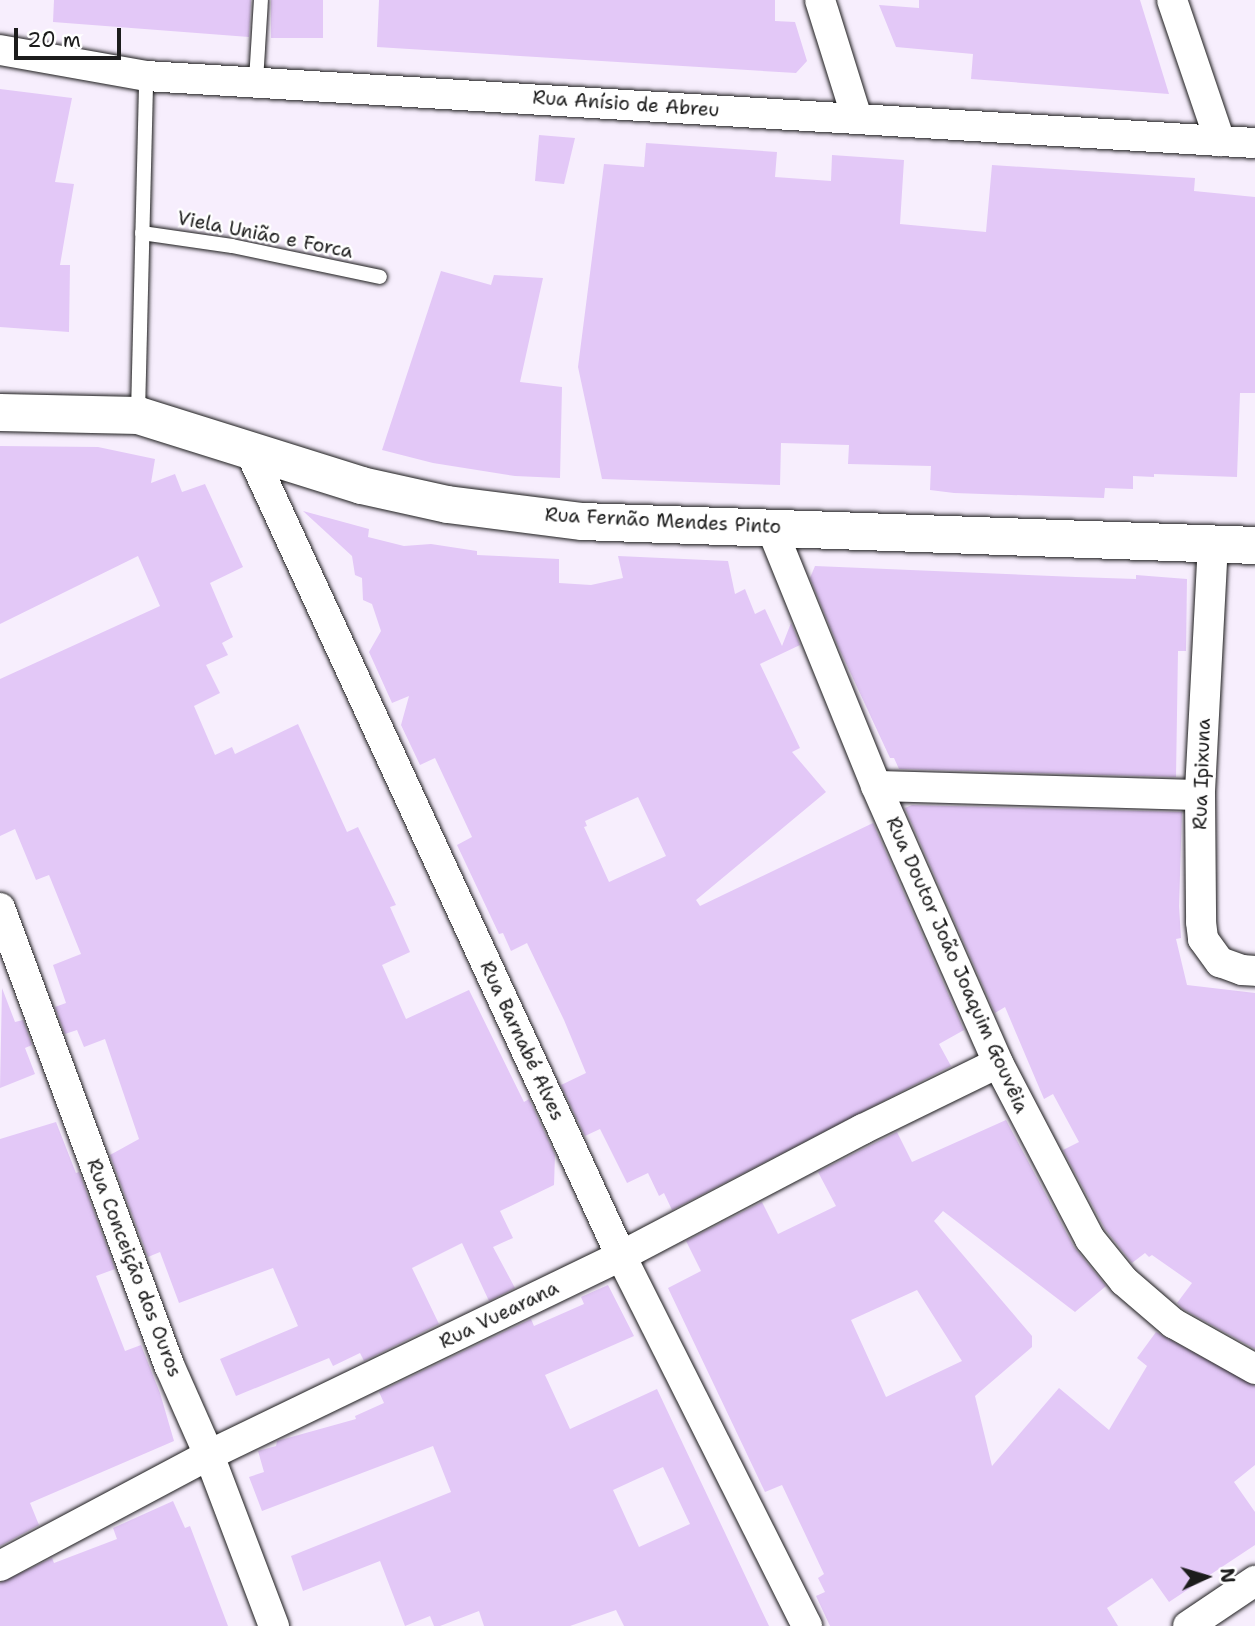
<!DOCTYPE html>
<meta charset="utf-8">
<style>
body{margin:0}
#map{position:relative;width:1255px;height:1626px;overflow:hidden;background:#f7eefd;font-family:"Shantell Sans",sans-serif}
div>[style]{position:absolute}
.building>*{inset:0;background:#e3c8f7;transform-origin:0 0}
.roads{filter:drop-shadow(0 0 2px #1c1c1c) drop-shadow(0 0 2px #1c1c1c)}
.service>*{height:14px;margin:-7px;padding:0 7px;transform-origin:7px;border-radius:7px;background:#fff}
.minor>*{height:30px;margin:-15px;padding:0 15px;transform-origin:15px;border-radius:15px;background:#fff}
.tertiary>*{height:37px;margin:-18.5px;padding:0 18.5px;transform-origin:18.5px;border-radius:18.5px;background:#fff}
span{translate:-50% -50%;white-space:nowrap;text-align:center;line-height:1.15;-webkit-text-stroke:5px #fff;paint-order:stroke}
.street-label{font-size:19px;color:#1c1c1c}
.north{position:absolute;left:1171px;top:1542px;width:70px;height:70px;-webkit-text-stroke:5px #fff;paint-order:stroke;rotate:86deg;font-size:19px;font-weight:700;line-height:28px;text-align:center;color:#1c1c1c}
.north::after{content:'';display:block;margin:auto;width:24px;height:32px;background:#1c1c1c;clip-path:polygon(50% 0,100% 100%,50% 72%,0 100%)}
.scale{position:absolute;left:14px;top:28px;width:107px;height:32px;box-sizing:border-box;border:4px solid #1c1c1c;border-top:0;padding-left:9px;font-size:21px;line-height:24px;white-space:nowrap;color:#1c1c1c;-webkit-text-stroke:5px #fff;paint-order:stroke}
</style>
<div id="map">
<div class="building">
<i style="clip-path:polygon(54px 0,251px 0,249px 37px,53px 22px)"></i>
<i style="left:271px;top:0;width:52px;height:38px"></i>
<i style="clip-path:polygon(379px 0,775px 0,775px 21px,795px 22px,807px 61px,796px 73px,377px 47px)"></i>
<i style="clip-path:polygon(919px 0,1140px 0,1169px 94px,971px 79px,973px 54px,896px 47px,879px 5px,919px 8px)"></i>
<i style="clip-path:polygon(0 89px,72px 98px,55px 182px,74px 184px,60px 265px,70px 265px,69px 332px,0 327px)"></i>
<i style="clip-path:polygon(539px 135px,575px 138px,564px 184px,535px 181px)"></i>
<i style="clip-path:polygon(646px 143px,777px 152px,775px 177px,831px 181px,832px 155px,904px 160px,900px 224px,986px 232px,992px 165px,1195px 178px,1194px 191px,1255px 197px,1255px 393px,1240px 393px,1237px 477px,1154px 474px,1154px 477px,1133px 476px,1133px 489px,1105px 488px,1104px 498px,954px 493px,930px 490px,931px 466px,848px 464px,849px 445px,781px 443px,780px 485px,602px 479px,578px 367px,604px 164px,644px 167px)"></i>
<i style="clip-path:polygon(441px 271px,491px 285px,494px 275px,543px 278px,520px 382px,562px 387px,560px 478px,515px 476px,433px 463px,382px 450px)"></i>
<i style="clip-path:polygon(0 446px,98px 447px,155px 459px,151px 483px,175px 474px,182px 492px,205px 484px,243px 567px,210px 583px,233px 637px,222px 643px,228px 655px,206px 665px,220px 693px,194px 706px,215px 755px,232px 747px,235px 754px,298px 724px,347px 832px,358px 827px,396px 905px,390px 907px,410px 952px,382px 965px,406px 1019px,469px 990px,524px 1102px,529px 1099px,555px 1155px,554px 1185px,500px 1211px,513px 1238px,493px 1247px,515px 1288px,489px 1301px,462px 1243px,412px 1268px,439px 1324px,364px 1361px,360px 1353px,333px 1366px,329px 1358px,236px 1396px,220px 1359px,298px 1326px,273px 1268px,179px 1303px,160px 1252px,148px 1257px,110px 1155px,139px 1139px,105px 1039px,84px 1047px,77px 1030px,65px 1034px,55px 1007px,66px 1003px,53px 965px,81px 954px,49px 875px,36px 880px,15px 829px,0 836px,0 679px,160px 606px,138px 556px,0 624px)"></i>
<i style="clip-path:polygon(evenodd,303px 511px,369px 529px,368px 537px,404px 546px,431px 544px,477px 551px,477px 555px,559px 559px,559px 583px,591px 585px,623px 578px,618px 556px,728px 561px,735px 594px,745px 589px,755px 614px,765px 609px,782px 646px,791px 623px,800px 645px,760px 664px,800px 748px,792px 752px,826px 792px,696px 900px,700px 906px,873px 823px,964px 1030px,939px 1044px,951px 1066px,672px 1210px,664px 1193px,659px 1196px,648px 1173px,627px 1183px,600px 1129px,585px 1136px,561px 1085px,586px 1073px,564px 1020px,527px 943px,511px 951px,503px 933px,499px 934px,457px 845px,472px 837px,458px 807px,435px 758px,420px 765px,401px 725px,409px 696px,392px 703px,369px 652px,381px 631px,372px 604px,363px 600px,362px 578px,355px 575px,352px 556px,303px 511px,638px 797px,666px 856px,609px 882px,584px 827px,587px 826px,585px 821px,638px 797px)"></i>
<i style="clip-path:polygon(815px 566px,1076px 577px,1136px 579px,1136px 575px,1187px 579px,1186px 651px,1178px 651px,1176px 777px,899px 769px,894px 758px,890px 758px,838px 646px,810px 578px)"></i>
<i style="clip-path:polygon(912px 805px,1182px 812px,1179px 906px,1181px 938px,1176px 939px,1187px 985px,1255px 993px,1255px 1349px,1183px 1309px,1177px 1303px,1192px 1283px,1152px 1255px,1149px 1257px,1145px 1253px,1132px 1263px,1105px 1229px,1063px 1150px,1079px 1142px,1053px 1094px,1044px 1099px,1005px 1007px,995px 1013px,905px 808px)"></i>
<i style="clip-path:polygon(2px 988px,15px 1022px,23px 1020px,32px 1045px,25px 1048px,35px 1074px,0 1088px)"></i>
<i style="clip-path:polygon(evenodd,1006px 1120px,1074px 1247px,1106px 1286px,1075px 1312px,943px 1211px,934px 1221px,1032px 1336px,1032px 1347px,975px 1396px,992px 1466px,1059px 1388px,1109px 1430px,1147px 1366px,1137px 1358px,1156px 1332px,1255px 1386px,1255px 1465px,1234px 1482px,1255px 1512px,1255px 1545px,1169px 1602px,1152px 1578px,1107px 1608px,1118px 1626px,830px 1626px,816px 1596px,825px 1592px,818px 1578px,824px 1574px,782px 1485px,765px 1492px,668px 1288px,701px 1271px,686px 1241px,762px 1202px,778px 1234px,836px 1206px,818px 1172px,871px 1145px,897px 1132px,912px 1162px,1006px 1120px,917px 1290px,962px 1361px,886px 1397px,851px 1320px,917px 1290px)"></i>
<i style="clip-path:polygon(56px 1122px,76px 1173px,79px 1172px,115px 1269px,96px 1276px,125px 1351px,141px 1345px,160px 1393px,174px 1441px,30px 1503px,39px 1525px,0 1546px,0 1139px)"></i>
<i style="clip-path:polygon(evenodd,608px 1285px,634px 1336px,545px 1375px,570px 1429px,657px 1389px,769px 1626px,624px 1626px,616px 1610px,570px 1626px,484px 1626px,479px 1611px,440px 1626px,434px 1626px,430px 1616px,405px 1626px,380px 1561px,303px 1591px,291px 1556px,451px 1492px,433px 1446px,262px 1511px,249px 1477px,264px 1472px,258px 1451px,276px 1446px,277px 1441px,356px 1419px,355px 1416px,384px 1403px,379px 1392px,531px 1319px,534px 1326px,584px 1304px,581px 1297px,608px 1285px,663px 1467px,690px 1524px,639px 1547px,613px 1490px,663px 1467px)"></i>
<i style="clip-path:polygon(173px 1501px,185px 1528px,190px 1526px,228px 1626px,0 1626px,0 1583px,52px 1558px,54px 1563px,117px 1539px,113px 1528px)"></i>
</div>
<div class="roads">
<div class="service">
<i style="left:256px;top:81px;width:81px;rotate:-86.5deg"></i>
<i style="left:142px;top:233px;width:91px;rotate:8.2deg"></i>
<i style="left:232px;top:246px;width:151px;rotate:11.8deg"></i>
<i style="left:138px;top:413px;width:337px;rotate:-88.6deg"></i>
</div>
<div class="minor">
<i style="left:820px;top:0;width:124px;rotate:72.6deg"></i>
<i style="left:1172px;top:0;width:149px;rotate:71.2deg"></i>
<i style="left:0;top:50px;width:148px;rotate:10.1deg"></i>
<i style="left:146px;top:76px;width:1111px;rotate:3.46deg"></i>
<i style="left:250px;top:451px;width:886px;rotate:65.26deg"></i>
<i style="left:621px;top:1256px;width:414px;rotate:63.3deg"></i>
<i style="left:771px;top:527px;width:279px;rotate:67.9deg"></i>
<i style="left:876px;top:786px;width:303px;rotate:66.2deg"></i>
<i style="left:998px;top:1063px;width:199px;rotate:62.4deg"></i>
<i style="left:1090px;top:1239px;width:54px;rotate:51deg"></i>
<i style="left:1124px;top:1281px;width:65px;rotate:40.6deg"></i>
<i style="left:1173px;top:1323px;width:94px;rotate:29.3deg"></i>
<i style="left:1213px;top:543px;width:252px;rotate:93deg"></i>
<i style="left:1200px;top:795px;width:127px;rotate:89.5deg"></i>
<i style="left:1201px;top:922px;width:17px;rotate:83deg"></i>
<i style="left:1203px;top:939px;width:29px;rotate:54deg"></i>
<i style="left:1220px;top:962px;width:23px;rotate:20deg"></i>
<i style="left:1242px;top:970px;width:13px;rotate:4deg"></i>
<i style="left:876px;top:786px;width:324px;rotate:1.6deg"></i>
<i style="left:0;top:908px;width:489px;rotate:69.7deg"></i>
<i style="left:170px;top:1367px;width:96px;rotate:66.1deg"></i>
<i style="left:209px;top:1455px;width:183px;rotate:69.2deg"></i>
<i style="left:0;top:1566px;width:237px;rotate:-28deg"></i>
<i style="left:209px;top:1455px;width:458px;rotate:-25.8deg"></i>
<i style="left:621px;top:1256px;width:273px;rotate:-27.7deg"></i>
<i style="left:863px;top:1129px;width:150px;rotate:-26.1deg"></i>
<i style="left:1188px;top:1626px;width:81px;rotate:-33.9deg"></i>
</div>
<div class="tertiary">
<i style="left:0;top:412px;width:138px;rotate:1.2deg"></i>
<i style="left:138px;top:415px;width:234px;rotate:17.4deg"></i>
<i style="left:361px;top:485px;width:88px;rotate:12.5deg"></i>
<i style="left:447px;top:504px;width:136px;rotate:7.2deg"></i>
<i style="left:582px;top:521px;width:673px;rotate:2.04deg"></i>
</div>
</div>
<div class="street-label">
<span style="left:626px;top:104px;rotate:4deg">Rua Anísio de Abreu</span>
<span style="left:265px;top:235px;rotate:11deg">Viela União e Forca</span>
<span style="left:663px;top:521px;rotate:3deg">Rua Fernão Mendes Pinto</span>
<span style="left:1202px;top:774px;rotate:-88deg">Rua Ipixuna</span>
<span style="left:957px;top:965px;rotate:66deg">Rua Doutor João Joaquim Gouvêia</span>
<span style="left:522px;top:1041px;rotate:65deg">Rua Barnabé Alves</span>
<span style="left:134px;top:1268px;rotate:69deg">Rua Conceição dos Ouros</span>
<span style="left:499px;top:1315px;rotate:-26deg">Rua Vuearana</span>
</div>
<div class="north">N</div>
<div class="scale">20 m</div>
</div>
